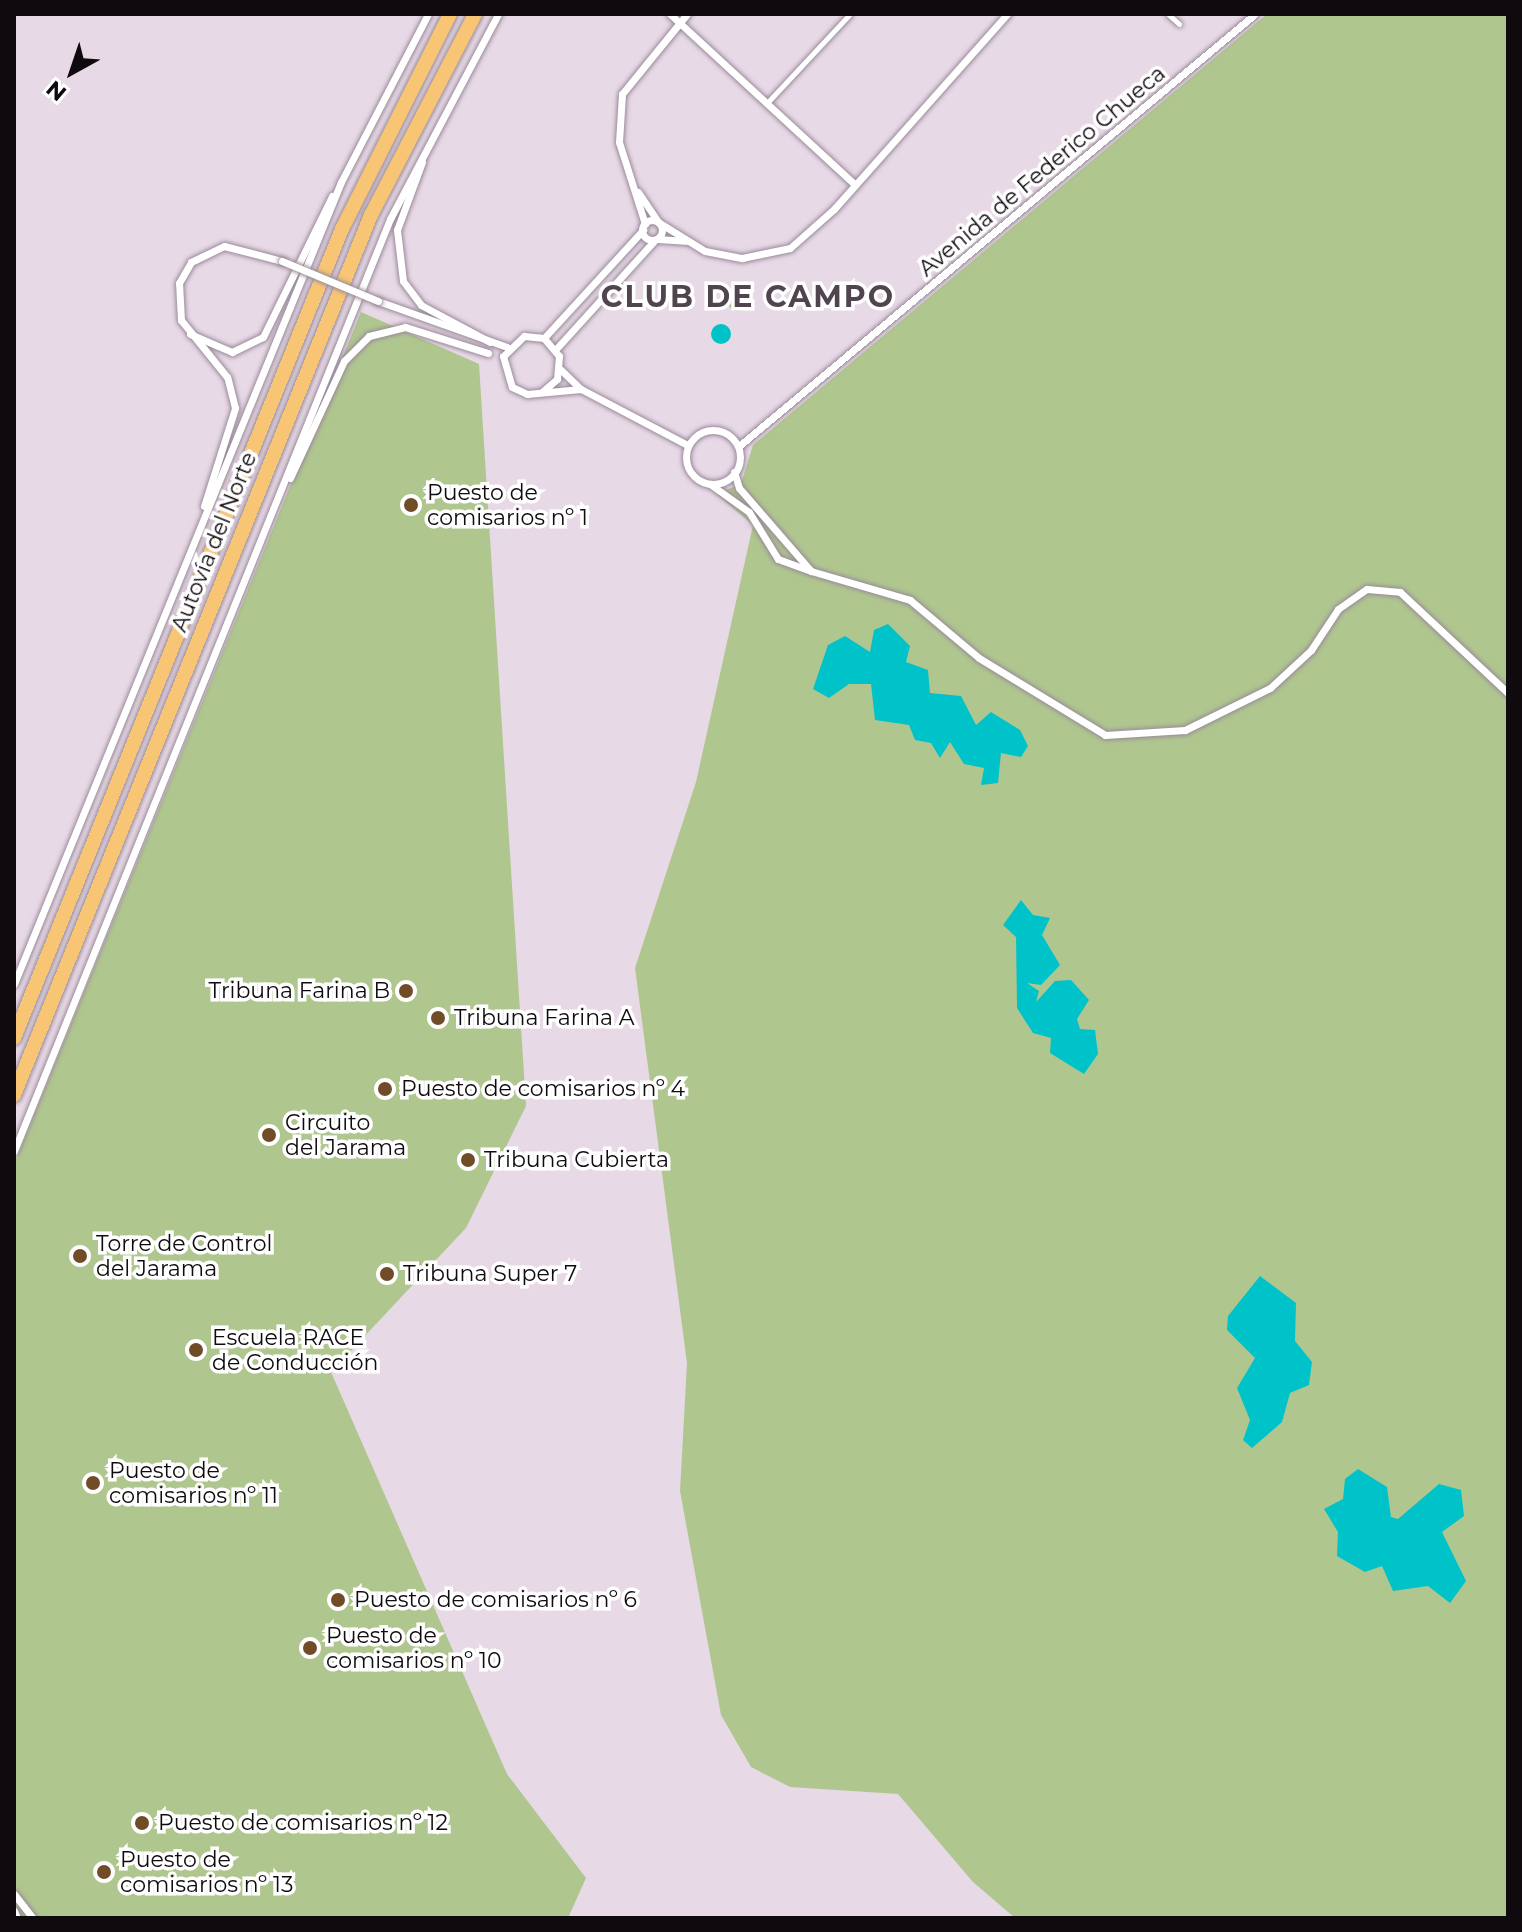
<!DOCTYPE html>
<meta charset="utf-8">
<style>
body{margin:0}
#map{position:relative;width:1522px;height:1932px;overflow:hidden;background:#e8d9e7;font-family:Montserrat,sans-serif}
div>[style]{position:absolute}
.green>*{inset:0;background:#b0c68f}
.round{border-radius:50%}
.water>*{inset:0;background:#00c3c9}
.roads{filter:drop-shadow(0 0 2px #998b99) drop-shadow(0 0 2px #998b99)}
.pedestrian>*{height:5px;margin:-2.5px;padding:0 2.5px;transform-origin:2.5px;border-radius:2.5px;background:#fff}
.minor>*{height:7px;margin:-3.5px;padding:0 3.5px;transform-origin:3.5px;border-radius:3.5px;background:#fff}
.minor>.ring{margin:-3.5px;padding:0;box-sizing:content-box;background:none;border:7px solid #fff;border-radius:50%}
.motorway>*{height:14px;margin:-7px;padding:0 7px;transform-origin:7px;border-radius:7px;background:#f7c573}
.bridges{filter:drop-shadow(0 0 2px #998b99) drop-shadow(0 0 2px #998b99)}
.minor-bridge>*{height:7px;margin:-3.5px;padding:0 3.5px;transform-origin:3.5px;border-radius:3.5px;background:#fff}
.dots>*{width:22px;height:22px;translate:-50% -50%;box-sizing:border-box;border:4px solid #fff;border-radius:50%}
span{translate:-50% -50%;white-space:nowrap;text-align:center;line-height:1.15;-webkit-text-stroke:7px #fff;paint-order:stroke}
.street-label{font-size:22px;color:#0f0a0e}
.poi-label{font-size:22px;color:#0f0a0e}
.left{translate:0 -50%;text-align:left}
.right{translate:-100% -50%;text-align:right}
.district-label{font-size:30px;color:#50444f;font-weight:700;letter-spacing:2px}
.frame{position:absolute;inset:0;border:16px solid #0f0a0e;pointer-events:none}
.north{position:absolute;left:32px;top:32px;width:80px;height:80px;-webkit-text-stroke:6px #fff;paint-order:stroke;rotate:220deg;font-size:22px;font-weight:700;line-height:32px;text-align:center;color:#0f0a0e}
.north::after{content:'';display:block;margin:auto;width:28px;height:36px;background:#0f0a0e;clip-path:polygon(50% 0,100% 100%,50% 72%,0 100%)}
</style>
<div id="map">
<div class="green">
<i style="clip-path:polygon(1267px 14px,1508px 14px,1508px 1918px,1015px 1918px,973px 1882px,898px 1794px,790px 1787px,751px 1767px,721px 1715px,680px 1491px,687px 1363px,635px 968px,696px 782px,753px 525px,716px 494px,741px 484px,753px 445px)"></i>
<i class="round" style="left:727px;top:289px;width:22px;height:22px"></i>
<i style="clip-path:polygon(361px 312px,479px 364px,526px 1106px,466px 1228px,331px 1372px,507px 1774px,586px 1878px,568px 1918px,14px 1918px,14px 1164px)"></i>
</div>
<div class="water">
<i class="round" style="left:711px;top:324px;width:20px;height:20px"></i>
<i style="clip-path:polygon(888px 624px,910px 646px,906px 662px,928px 670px,930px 693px,961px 696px,976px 725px,991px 712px,1020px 730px,1028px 746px,1021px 757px,1001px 753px,998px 783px,981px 785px,984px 768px,964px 764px,950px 742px,940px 758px,931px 743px,915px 740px,909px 725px,875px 720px,871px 684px,849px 684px,829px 698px,813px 689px,828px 645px,845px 636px,870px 652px,874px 630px)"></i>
<i style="clip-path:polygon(1021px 900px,1033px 915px,1050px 918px,1042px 935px,1060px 965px,1041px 985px,1027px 983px,1039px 991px,1036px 1002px,1055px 981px,1071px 980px,1089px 1000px,1077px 1019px,1080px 1029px,1095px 1030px,1098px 1054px,1084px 1074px,1050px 1053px,1051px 1038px,1033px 1033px,1017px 1008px,1016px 937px,1003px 925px)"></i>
<i style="clip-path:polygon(1260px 1276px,1296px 1303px,1295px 1341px,1312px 1362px,1309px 1385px,1290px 1393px,1282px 1422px,1252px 1448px,1243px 1440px,1250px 1420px,1237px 1388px,1255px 1358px,1227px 1330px,1228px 1316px)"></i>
<i style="clip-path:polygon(1358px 1469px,1387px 1487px,1391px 1517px,1398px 1519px,1439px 1484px,1461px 1490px,1464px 1516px,1442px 1532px,1466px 1581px,1450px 1603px,1428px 1586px,1393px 1591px,1382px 1566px,1365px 1572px,1337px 1556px,1338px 1532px,1324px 1509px,1343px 1499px,1345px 1479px)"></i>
</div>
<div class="roads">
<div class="pedestrian">
<i style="left:1168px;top:14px;width:15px;rotate:42deg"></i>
<i style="left:766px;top:104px;width:123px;rotate:-47deg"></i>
</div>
<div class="minor">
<i style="left:670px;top:14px;width:252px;rotate:42.7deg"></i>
<i style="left:422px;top:162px;width:72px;rotate:110.2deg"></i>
<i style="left:397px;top:230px;width:51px;rotate:83.3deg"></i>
<i style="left:403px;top:281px;width:30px;rotate:53deg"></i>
<i style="left:421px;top:305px;width:78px;rotate:28.2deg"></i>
<i style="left:638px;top:192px;width:36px;rotate:56deg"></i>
<i style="left:658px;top:222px;width:55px;rotate:31.7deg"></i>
<i style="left:705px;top:251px;width:38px;rotate:11deg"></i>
<i style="left:742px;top:258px;width:49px;rotate:-11.8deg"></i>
<i style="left:790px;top:248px;width:59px;rotate:-41.6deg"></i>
<i style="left:834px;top:209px;width:261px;rotate:-48.4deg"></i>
<i class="ring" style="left:642px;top:220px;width:13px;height:13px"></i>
<i style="left:645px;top:224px;width:86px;rotate:-107.6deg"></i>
<i style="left:619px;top:142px;width:48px;rotate:-86.4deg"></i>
<i style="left:622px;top:94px;width:103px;rotate:-50.9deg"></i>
<i style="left:658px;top:239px;width:27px;rotate:4deg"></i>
<i style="left:378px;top:301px;width:137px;rotate:19.6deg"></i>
<i style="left:190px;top:334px;width:46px;rotate:23.2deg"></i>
<i style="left:232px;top:352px;width:34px;rotate:-26deg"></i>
<i style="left:263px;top:337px;width:157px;rotate:-63.9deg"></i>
<i style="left:544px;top:338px;width:147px;rotate:-47.5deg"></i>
<i style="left:556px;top:349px;width:147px;rotate:-47.8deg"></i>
<i style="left:560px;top:369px;width:29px;rotate:44deg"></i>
<i style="left:581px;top:389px;width:120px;rotate:27.8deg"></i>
<i style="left:542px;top:392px;width:20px;rotate:-41deg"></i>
<i style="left:557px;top:379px;width:23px;rotate:-85deg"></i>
<i style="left:559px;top:356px;width:23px;rotate:-130deg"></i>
<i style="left:544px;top:338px;width:20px;rotate:-174deg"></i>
<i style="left:524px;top:336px;width:29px;rotate:136deg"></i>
<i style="left:503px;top:356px;width:32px;rotate:74deg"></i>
<i style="left:512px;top:387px;width:17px;rotate:25deg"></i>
<i style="left:527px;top:394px;width:54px;rotate:-5.3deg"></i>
<i class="ring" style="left:686px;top:430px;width:47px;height:47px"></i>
<i style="left:739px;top:446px;width:673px;rotate:-39.94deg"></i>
<i style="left:290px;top:478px;width:129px;rotate:-65.2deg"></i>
<i style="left:344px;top:361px;width:35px;rotate:-45deg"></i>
<i style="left:369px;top:336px;width:37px;rotate:-14deg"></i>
<i style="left:405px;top:327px;width:87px;rotate:17.4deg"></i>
<i style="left:710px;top:484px;width:48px;rotate:35.7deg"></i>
<i style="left:749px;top:512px;width:55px;rotate:58.3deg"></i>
<i style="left:778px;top:559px;width:35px;rotate:20deg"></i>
<i style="left:811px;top:571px;width:110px;rotate:-130.9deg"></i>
<i style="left:739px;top:488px;width:17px;rotate:-107deg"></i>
<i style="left:204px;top:506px;width:103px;rotate:-72.4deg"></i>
<i style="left:235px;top:408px;width:32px;rotate:-104deg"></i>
<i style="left:227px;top:377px;width:73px;rotate:-128.9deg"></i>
<i style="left:181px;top:320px;width:37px;rotate:-93deg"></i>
<i style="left:179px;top:283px;width:24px;rotate:-60deg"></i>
<i style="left:191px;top:262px;width:37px;rotate:-26deg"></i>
<i style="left:224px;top:246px;width:60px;rotate:14.5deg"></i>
<i style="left:811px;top:571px;width:103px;rotate:16.3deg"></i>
<i style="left:910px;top:600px;width:90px;rotate:40deg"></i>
<i style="left:979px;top:658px;width:148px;rotate:31.4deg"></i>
<i style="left:1105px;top:735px;width:80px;rotate:-3.6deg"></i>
<i style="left:1185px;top:730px;width:95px;rotate:-26.3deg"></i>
<i style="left:1270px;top:688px;width:56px;rotate:-42.8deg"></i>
<i style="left:1311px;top:650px;width:49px;rotate:-56.6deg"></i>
<i style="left:1338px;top:609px;width:35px;rotate:-35deg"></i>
<i style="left:1367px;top:589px;width:33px;rotate:5deg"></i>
<i style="left:1400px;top:592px;width:148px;rotate:43.1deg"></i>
<i style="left:14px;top:984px;width:866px;rotate:-67.82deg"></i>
<i style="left:341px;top:182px;width:189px;rotate:-62.6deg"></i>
<i style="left:14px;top:1151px;width:1005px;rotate:-68.03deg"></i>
<i style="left:390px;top:219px;width:232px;rotate:-62.2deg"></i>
<i style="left:14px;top:1894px;width:31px;rotate:52deg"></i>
<i style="left:14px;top:1911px;width:8px;rotate:67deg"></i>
</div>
<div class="motorway">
<i style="left:14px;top:1038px;width:873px;rotate:-67.93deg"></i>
<i style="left:342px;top:229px;width:241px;rotate:-63.3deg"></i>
<i style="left:14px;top:1095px;width:950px;rotate:-67.92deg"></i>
<i style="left:371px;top:215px;width:226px;rotate:-62.6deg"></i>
</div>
</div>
<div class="bridges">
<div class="minor-bridge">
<i style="left:282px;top:261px;width:104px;rotate:22.6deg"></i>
</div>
</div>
<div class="dots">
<i style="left:411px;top:505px;background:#714d27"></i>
<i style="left:406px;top:991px;background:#714d27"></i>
<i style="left:438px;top:1018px;background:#714d27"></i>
<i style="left:385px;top:1089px;background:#714d27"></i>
<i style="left:269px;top:1135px;background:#714d27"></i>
<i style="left:468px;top:1160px;background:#714d27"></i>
<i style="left:80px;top:1256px;background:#714d27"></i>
<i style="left:387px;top:1274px;background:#714d27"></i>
<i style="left:196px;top:1350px;background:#714d27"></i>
<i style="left:93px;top:1483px;background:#714d27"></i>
<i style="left:338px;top:1600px;background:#714d27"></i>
<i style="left:310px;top:1648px;background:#714d27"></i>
<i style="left:142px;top:1823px;background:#714d27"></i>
<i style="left:104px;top:1872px;background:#714d27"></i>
</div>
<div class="street-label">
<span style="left:1042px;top:171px;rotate:-40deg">Avenida de Federico Chueca</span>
<span style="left:214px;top:542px;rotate:-68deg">Autovía del Norte</span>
</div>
<div class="poi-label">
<span class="left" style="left:427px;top:505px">Puesto de<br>comisarios nº 1</span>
<span class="right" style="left:390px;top:991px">Tribuna Farina B</span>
<span class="left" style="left:454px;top:1018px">Tribuna Farina A</span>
<span class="left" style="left:401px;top:1089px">Puesto de comisarios nº 4</span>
<span class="left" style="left:285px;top:1135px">Circuito<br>del Jarama</span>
<span class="left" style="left:484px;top:1160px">Tribuna Cubierta</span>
<span class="left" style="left:96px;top:1256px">Torre de Control<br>del Jarama</span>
<span class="left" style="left:403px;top:1274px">Tribuna Super 7</span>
<span class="left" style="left:212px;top:1350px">Escuela RACE<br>de Conducción</span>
<span class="left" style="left:109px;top:1483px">Puesto de<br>comisarios nº 11</span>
<span class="left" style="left:354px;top:1600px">Puesto de comisarios nº 6</span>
<span class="left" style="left:326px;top:1648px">Puesto de<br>comisarios nº 10</span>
<span class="left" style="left:158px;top:1823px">Puesto de comisarios nº 12</span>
<span class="left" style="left:120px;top:1872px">Puesto de<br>comisarios nº 13</span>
</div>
<div class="district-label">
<span style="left:748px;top:297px">CLUB DE CAMPO</span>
</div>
<div class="frame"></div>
<div class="north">N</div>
</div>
